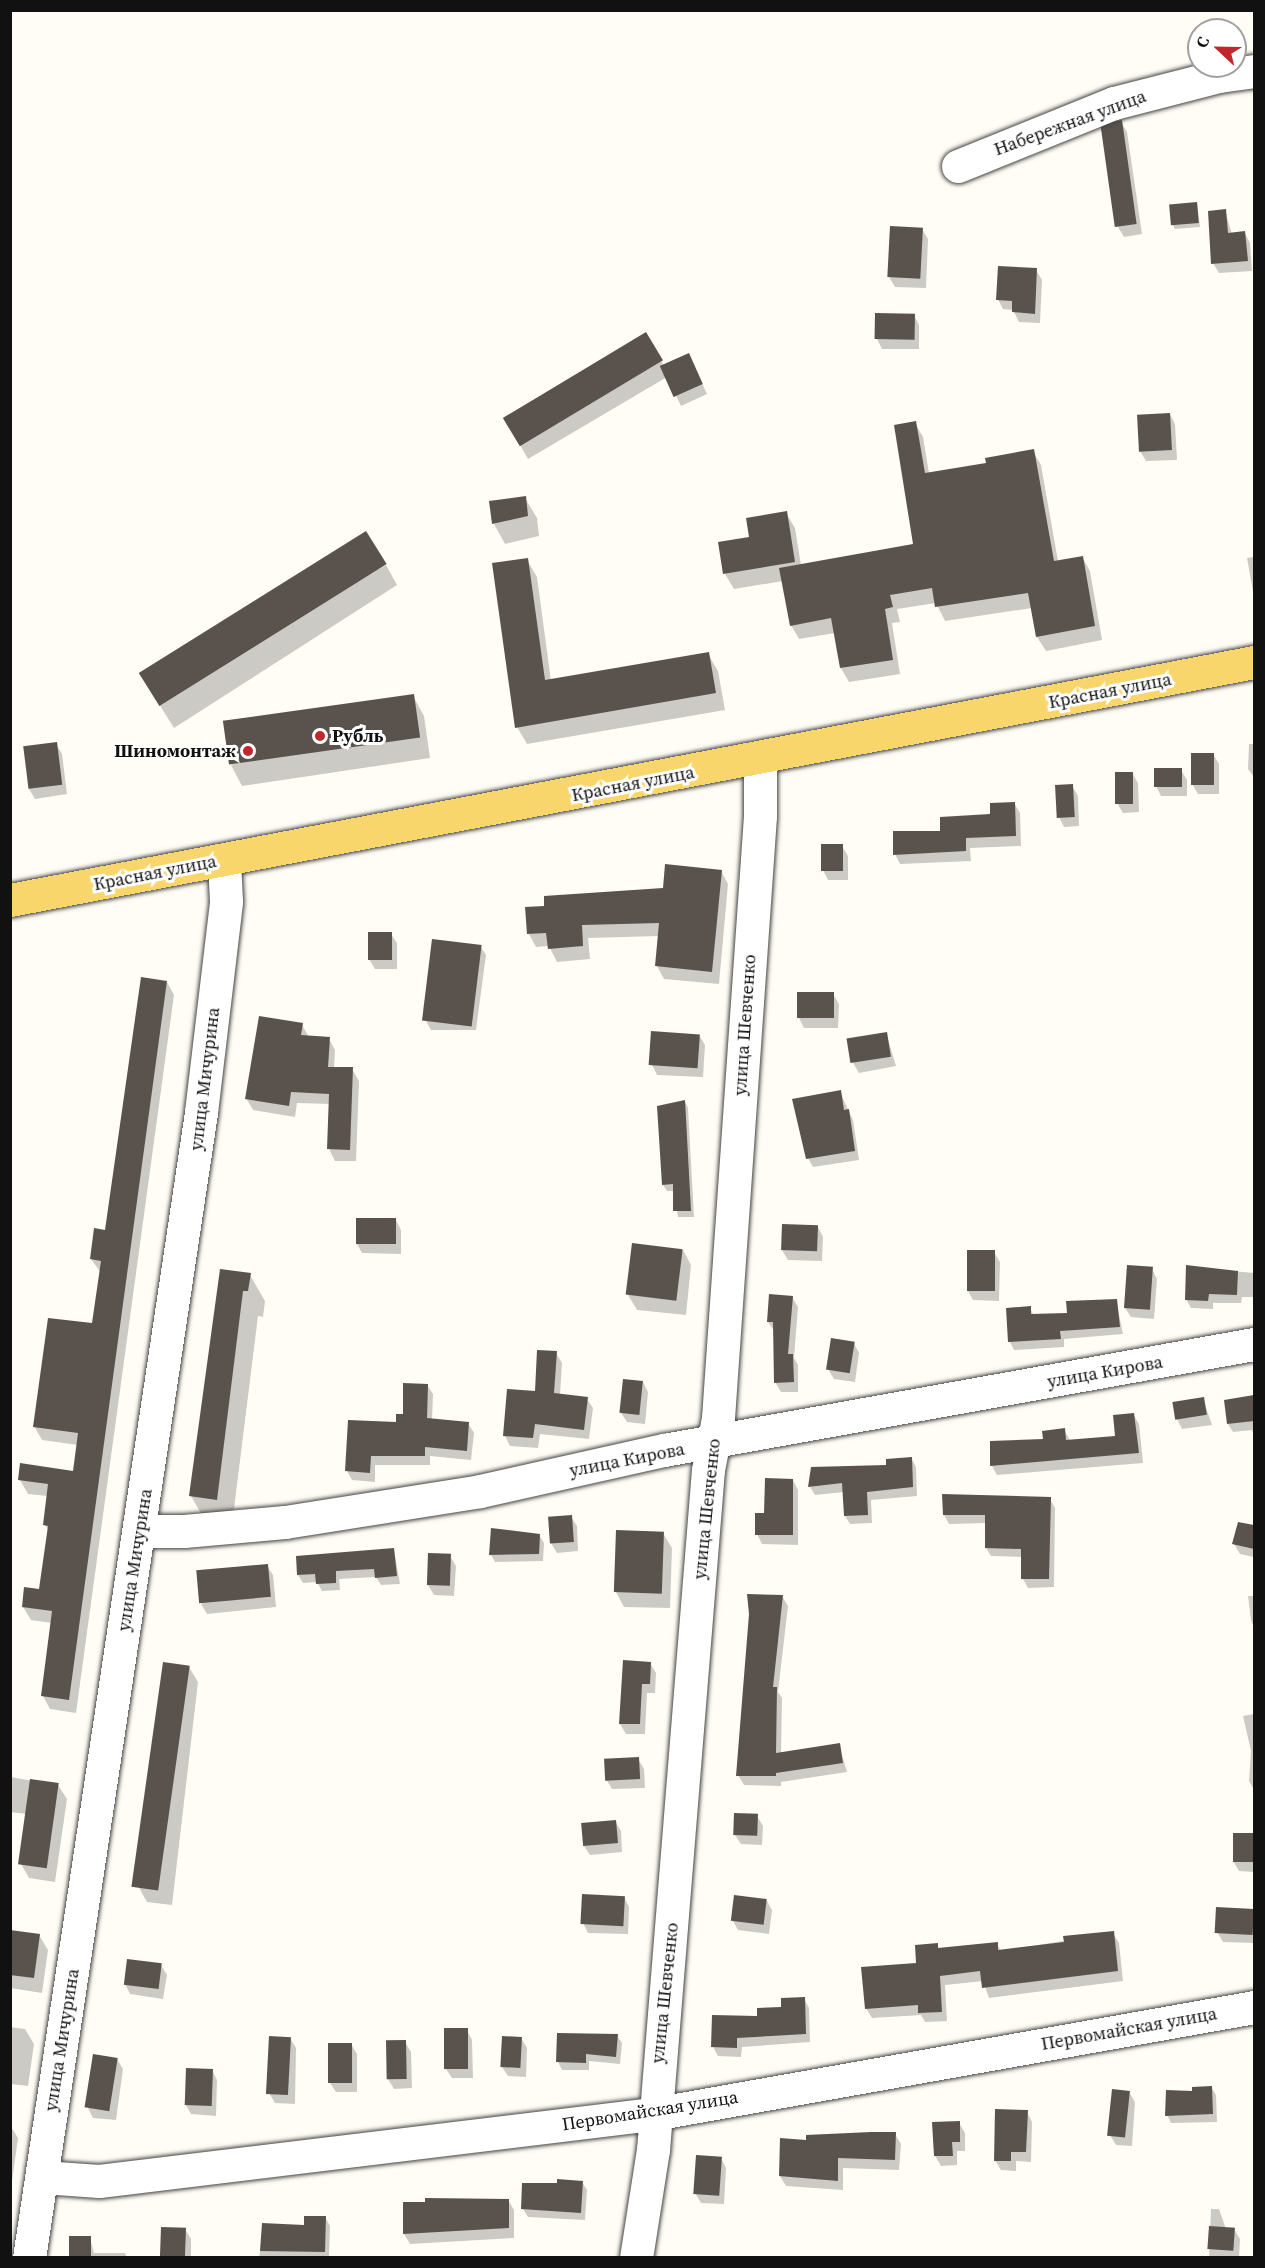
<!DOCTYPE html>
<meta charset="utf-8">
<style>
body{margin:0}
#map{position:relative;width:1265px;height:2268px;overflow:hidden;background:#fffdf5;font-family:"Source Serif 4",serif}
div>[style]{position:absolute}
.shadow>*{inset:0;background:#0003}
.building>*{inset:0;background:#5a524d;transform-origin:0 0}
.roads{filter:drop-shadow(0 0 2px #444) drop-shadow(0 0 2px #444)}
.minor>*{height:33px;margin:-16.5px;padding:0 16.5px;transform-origin:16.5px;border-radius:16.5px;background:#fff}
.major>*{height:33px;margin:-16.5px;padding:0 16.5px;transform-origin:16.5px;border-radius:16.5px;background:#f9d66b}
.dots>*{width:16px;height:16px;translate:-50% -50%;box-sizing:border-box;border:3px solid #fff;border-radius:50%}
span{translate:-50% -50%;white-space:nowrap;text-align:center;line-height:1.15;-webkit-text-stroke:6px #fff;paint-order:stroke}
.street-label{font-size:18px;color:#111}
.poi-label{font-size:18px;color:#111;font-weight:700}
.left{translate:0 -50%;text-align:left}
.right{translate:-100% -50%;text-align:right}
.frame{position:absolute;inset:0;border:12px solid #111;pointer-events:none}
.north{position:absolute;left:1187px;top:18px;width:60px;height:60px;box-sizing:border-box;background:#fff;border:2px solid #a0a0a0;border-radius:50%;rotate:292deg;font-size:16px;font-weight:700;line-height:24px;text-align:center;color:#111}
.north::after{content:'';display:block;margin:auto;width:21px;height:27px;background:#c4262e;clip-path:polygon(50% 0,100% 100%,50% 72%,0 100%)}
</style>
<div id="map">
<div class="shadow">
<i style="clip-path:polygon(1121px 122px,1127px 132px,1142px 234px,1124px 237px,1118px 227px)"></i>
<i style="clip-path:polygon(1197px 203px,1200px 227px,1175px 229px,1173px 225px)"></i>
<i style="clip-path:polygon(1225px 211px,1232px 234px,1245px 233px,1250px 243px,1252px 271px,1219px 273px,1213px 263px)"></i>
<i style="clip-path:polygon(922px 229px,928px 239px,926px 288px,895px 287px,889px 277px)"></i>
<i style="clip-path:polygon(1036px 270px,1042px 280px,1040px 323px,1019px 322px,1013px 310px,1003px 309px,998px 299px)"></i>
<i style="clip-path:polygon(914px 315px,919px 325px,919px 349px,882px 349px,877px 339px)"></i>
<i style="clip-path:polygon(646px 334px,664px 366px,689px 355px,707px 394px,681px 406px,667px 377px,528px 459px,504px 417px)"></i>
<i style="clip-path:polygon(1170px 414px,1175px 424px,1177px 460px,1146px 461px,1140px 451px)"></i>
<i style="clip-path:polygon(915px 423px,923px 437px,929px 473px,988px 464px,1033px 451px,1041px 465px,1058px 561px,1082px 557px,1090px 571px,1102px 640px,1046px 651px,1037px 637px,1032px 608px,945px 621px,936px 603px,897px 609px,900px 622px,892px 623px,900px 674px,849px 682px,841px 668px,835px 633px,799px 639px,791px 625px,783px 581px,734px 589px,725px 574px,751px 538px,786px 513px,795px 528px,801px 565px,915px 545px)"></i>
<i style="clip-path:polygon(525px 498px,537px 518px,539px 536px,505px 544px,494px 524px)"></i>
<i style="clip-path:polygon(1254px 557px,1254px 597px,1247px 558px)"></i>
<i style="clip-path:polygon(527px 560px,537px 577px,551px 681px,708px 654px,718px 671px,725px 710px,527px 744px,517px 727px)"></i>
<i style="clip-path:polygon(386px 565px,397px 585px,174px 728px,154px 696px)"></i>
<i style="clip-path:polygon(413px 696px,424px 716px,430px 758px,242px 786px,231px 765px)"></i>
<i style="clip-path:polygon(56px 744px,62px 754px,67px 794px,35px 799px,29px 789px)"></i>
<i style="clip-path:polygon(1249px 744px,1254px 744px,1254px 777px,1248px 769px)"></i>
<i style="clip-path:polygon(1213px 754px,1219px 764px,1219px 794px,1198px 794px,1192px 784px)"></i>
<i style="clip-path:polygon(1181px 770px,1187px 780px,1187px 796px,1161px 796px,1156px 786px)"></i>
<i style="clip-path:polygon(1132px 773px,1138px 783px,1139px 812px,1123px 813px,1117px 803px)"></i>
<i style="clip-path:polygon(1072px 786px,1078px 796px,1079px 826px,1064px 827px,1059px 817px)"></i>
<i style="clip-path:polygon(1014px 803px,1020px 813px,1021px 846px,970px 848px,971px 861px,900px 864px,895px 854px)"></i>
<i style="clip-path:polygon(842px 846px,848px 856px,848px 880px,828px 880px,823px 870px)"></i>
<i style="clip-path:polygon(721px 871px,728px 884px,719px 984px,664px 979px,657px 966px,660px 936px,588px 938px,590px 959px,557px 962px,549px 946px,536px 947px,529px 934px)"></i>
<i style="clip-path:polygon(391px 934px,397px 943px,397px 969px,375px 969px,369px 959px)"></i>
<i style="clip-path:polygon(433px 940px,481px 947px,486px 955px,476px 1030px,431px 1030px,426px 1021px)"></i>
<i style="clip-path:polygon(167px 982px,174px 995px,76px 1713px,50px 1709px,43px 1696px,52px 1623px,31px 1620px,23px 1607px,41px 1591px,49px 1531px,45px 1525px,48px 1496px,28px 1494px,20px 1480px,74px 1472px,78px 1445px,42px 1440px,34px 1426px,94px 1325px,101px 1273px,91px 1259px,107px 1232px)"></i>
<i style="clip-path:polygon(833px 994px,839px 1004px,838px 1028px,804px 1028px,799px 1018px)"></i>
<i style="clip-path:polygon(302px 1025px,309px 1037px,329px 1039px,335px 1050px,334px 1069px,352px 1069px,359px 1081px,356px 1161px,335px 1161px,329px 1149px,331px 1104px,297px 1103px,295px 1117px,253px 1110px,246px 1098px)"></i>
<i style="clip-path:polygon(886px 1033px,896px 1066px,859px 1073px,853px 1063px)"></i>
<i style="clip-path:polygon(699px 1035px,705px 1045px,703px 1077px,657px 1075px,652px 1065px)"></i>
<i style="clip-path:polygon(840px 1092px,853px 1120px,859px 1160px,813px 1167px,808px 1158px)"></i>
<i style="clip-path:polygon(685px 1102px,688px 1108px,694px 1217px,678px 1217px,674px 1191px,667px 1191px,663px 1185px)"></i>
<i style="clip-path:polygon(396px 1220px,401px 1230px,401px 1254px,362px 1253px,357px 1244px)"></i>
<i style="clip-path:polygon(818px 1227px,823px 1237px,822px 1261px,788px 1260px,782px 1250px)"></i>
<i style="clip-path:polygon(683px 1250px,691px 1265px,686px 1315px,637px 1310px,628px 1295px)"></i>
<i style="clip-path:polygon(994px 1252px,1000px 1262px,999px 1301px,973px 1300px,968px 1291px)"></i>
<i style="clip-path:polygon(1188px 1267px,1254px 1273px,1254px 1297px,1242px 1297px,1241px 1303px,1213px 1303px,1213px 1309px,1191px 1308px,1186px 1299px)"></i>
<i style="clip-path:polygon(1152px 1269px,1157px 1279px,1154px 1319px,1131px 1317px,1125px 1308px)"></i>
<i style="clip-path:polygon(221px 1271px,250px 1275px,265px 1301px,263px 1317px,258px 1316px,232px 1525px,206px 1522px,191px 1496px)"></i>
<i style="clip-path:polygon(792px 1297px,798px 1307px,794px 1358px,798px 1365px,798px 1392px,781px 1392px,775px 1382px,774px 1331px,768px 1322px)"></i>
<i style="clip-path:polygon(1116px 1300px,1123px 1334px,1064px 1339px,1064px 1347px,1014px 1350px,1010px 1342px,1030px 1308px,1034px 1316px,1069px 1314px)"></i>
<i style="clip-path:polygon(854px 1343px,859px 1353px,855px 1382px,834px 1379px,828px 1369px)"></i>
<i style="clip-path:polygon(556px 1353px,562px 1363px,560px 1395px,587px 1399px,593px 1408px,589px 1439px,540px 1434px,538px 1448px,510px 1446px,505px 1436px,536px 1393px)"></i>
<i style="clip-path:polygon(643px 1382px,648px 1392px,645px 1424px,627px 1422px,621px 1413px)"></i>
<i style="clip-path:polygon(427px 1385px,433px 1394px,432px 1420px,468px 1423px,474px 1433px,471px 1460px,430px 1456px,430px 1465px,375px 1465px,375px 1482px,352px 1480px,347px 1471px,397px 1424px)"></i>
<i style="clip-path:polygon(1203px 1399px,1212px 1425px,1182px 1429px,1177px 1419px)"></i>
<i style="clip-path:polygon(1254px 1399px,1254px 1435px,1252px 1430px,1233px 1432px,1228px 1424px,1226px 1401px)"></i>
<i style="clip-path:polygon(1133px 1414px,1139px 1424px,1143px 1463px,997px 1475px,992px 1466px,1064px 1430px,1070px 1440px,1117px 1437px)"></i>
<i style="clip-path:polygon(911px 1458px,916px 1467px,917px 1496px,871px 1500px,872px 1523px,850px 1524px,845px 1516px,844px 1492px,815px 1495px,810px 1487px)"></i>
<i style="clip-path:polygon(793px 1480px,798px 1490px,798px 1545px,762px 1544px,757px 1534px,766px 1514px)"></i>
<i style="clip-path:polygon(1050px 1499px,1055px 1508px,1054px 1587px,1028px 1588px,1023px 1579px,1023px 1557px,991px 1556px,986px 1548px,987px 1523px,949px 1524px,944px 1515px)"></i>
<i style="clip-path:polygon(571px 1517px,577px 1526px,578px 1551px,557px 1553px,551px 1543px,549px 1518px)"></i>
<i style="clip-path:polygon(1239px 1523px,1254px 1527px,1254px 1557px,1240px 1554px,1234px 1544px)"></i>
<i style="clip-path:polygon(663px 1533px,672px 1548px,670px 1608px,624px 1607px,616px 1592px)"></i>
<i style="clip-path:polygon(539px 1535px,544px 1543px,543px 1561px,495px 1562px,491px 1555px)"></i>
<i style="clip-path:polygon(394px 1550px,400px 1584px,381px 1585px,376px 1577px,339px 1579px,340px 1590px,322px 1591px,317px 1582px,303px 1583px,298px 1575px)"></i>
<i style="clip-path:polygon(450px 1556px,456px 1566px,454px 1596px,434px 1595px,428px 1585px)"></i>
<i style="clip-path:polygon(267px 1566px,273px 1575px,276px 1607px,207px 1614px,201px 1604px)"></i>
<i style="clip-path:polygon(782px 1596px,788px 1606px,778px 1692px,782px 1698px,781px 1754px,839px 1745px,847px 1772px,781px 1782px,781px 1786px,744px 1785px,738px 1775px)"></i>
<i style="clip-path:polygon(1248px 1596px,1254px 1596px,1254px 1627px,1251px 1620px)"></i>
<i style="clip-path:polygon(650px 1663px,656px 1673px,655px 1693px,647px 1693px,645px 1734px,626px 1734px,620px 1724px)"></i>
<i style="clip-path:polygon(189px 1667px,198px 1682px,172px 1905px,147px 1902px,138px 1886px)"></i>
<i style="clip-path:polygon(1254px 1714px,1254px 1790px,1249px 1781px,1251px 1751px,1243px 1716px)"></i>
<i style="clip-path:polygon(638px 1759px,644px 1769px,645px 1788px,612px 1789px,606px 1779px)"></i>
<i style="clip-path:polygon(10px 1777px,58px 1785px,67px 1799px,55px 1882px,29px 1878px,21px 1864px,27px 1814px,10px 1812px)"></i>
<i style="clip-path:polygon(757px 1816px,763px 1826px,762px 1845px,741px 1844px,735px 1835px)"></i>
<i style="clip-path:polygon(615px 1821px,621px 1831px,622px 1852px,590px 1855px,584px 1846px)"></i>
<i style="clip-path:polygon(1234px 1834px,1254px 1835px,1254px 1872px,1239px 1871px,1233px 1861px)"></i>
<i style="clip-path:polygon(624px 1897px,629px 1907px,628px 1934px,588px 1933px,583px 1923px)"></i>
<i style="clip-path:polygon(767px 1901px,772px 1910px,769px 1934px,738px 1930px,733px 1921px)"></i>
<i style="clip-path:polygon(1218px 1909px,1254px 1911px,1254px 1943px,1223px 1942px,1217px 1932px)"></i>
<i style="clip-path:polygon(10px 1931px,39px 1935px,48px 1950px,42px 1993px,10px 1988px)"></i>
<i style="clip-path:polygon(1113px 1933px,1119px 1943px,1123px 1981px,989px 1998px,983px 1981px,945px 1985px,947px 2021px,925px 2022px,921px 2015px,872px 2018px,866px 2008px,937px 1945px,940px 1950px,997px 1944px,1001px 1951px)"></i>
<i style="clip-path:polygon(161px 1965px,167px 1975px,163px 1999px,130px 1994px,125px 1984px)"></i>
<i style="clip-path:polygon(804px 1999px,809px 2008px,810px 2042px,742px 2047px,741px 2057px,718px 2056px,713px 2047px,759px 2018px)"></i>
<i style="clip-path:polygon(10px 2027px,25px 2029px,34px 2044px,28px 2086px,10px 2084px)"></i>
<i style="clip-path:polygon(467px 2030px,472px 2040px,473px 2078px,452px 2078px,446px 2069px)"></i>
<i style="clip-path:polygon(617px 2036px,622px 2043px,620px 2064px,589px 2061px,589px 2070px,562px 2070px,558px 2062px)"></i>
<i style="clip-path:polygon(290px 2038px,296px 2048px,295px 2104px,275px 2103px,269px 2093px)"></i>
<i style="clip-path:polygon(521px 2038px,527px 2048px,526px 2077px,508px 2076px,502px 2067px)"></i>
<i style="clip-path:polygon(405px 2042px,411px 2052px,412px 2088px,394px 2089px,388px 2079px)"></i>
<i style="clip-path:polygon(351px 2044px,357px 2054px,357px 2092px,336px 2092px,330px 2083px)"></i>
<i style="clip-path:polygon(117px 2059px,123px 2069px,116px 2120px,93px 2118px,88px 2108px)"></i>
<i style="clip-path:polygon(212px 2070px,217px 2080px,216px 2116px,191px 2114px,186px 2105px)"></i>
<i style="clip-path:polygon(1211px 2087px,1216px 2095px,1217px 2122px,1171px 2123px,1167px 2115px,1193px 2093px)"></i>
<i style="clip-path:polygon(1129px 2092px,1135px 2102px,1132px 2146px,1116px 2145px,1110px 2135px)"></i>
<i style="clip-path:polygon(1027px 2112px,1032px 2122px,1031px 2162px,1016px 2161px,1016px 2171px,1001px 2170px,995px 2160px)"></i>
<i style="clip-path:polygon(959px 2123px,965px 2133px,965px 2151px,957px 2151px,957px 2165px,941px 2166px,935px 2156px)"></i>
<i style="clip-path:polygon(10px 2125px,18px 2138px,12px 2181px,10px 2180px)"></i>
<i style="clip-path:polygon(895px 2134px,901px 2144px,899px 2170px,843px 2168px,843px 2190px,786px 2186px,780px 2176px,808px 2141px)"></i>
<i style="clip-path:polygon(721px 2158px,726px 2168px,724px 2204px,701px 2203px,695px 2193px)"></i>
<i style="clip-path:polygon(582px 2182px,587px 2190px,585px 2220px,528px 2217px,523px 2209px)"></i>
<i style="clip-path:polygon(508px 2200px,514px 2210px,514px 2238px,410px 2244px,404px 2234px,405px 2204px)"></i>
<i style="clip-path:polygon(1211px 2209px,1219px 2209px,1226px 2229px,1234px 2229px,1240px 2239px,1239px 2258px,1209px 2258px)"></i>
<i style="clip-path:polygon(325px 2217px,330px 2226px,329px 2258px,259px 2258px,264px 2224px,305px 2227px)"></i>
<i style="clip-path:polygon(185px 2229px,191px 2239px,191px 2258px,162px 2258px)"></i>
<i style="clip-path:polygon(90px 2238px,94px 2253px,125px 2253px,127px 2258px,70px 2258px)"></i>
</div>
<div class="building">
<i style="left:1122px;top:120px;width:105px;height:22px;rotate:82deg"></i>
<i style="left:1197px;top:202px;width:21px;height:28px;rotate:85deg"></i>
<i style="clip-path:polygon(1226px 209px,1228px 233px,1245px 231px,1248px 261px,1211px 264px,1208px 211px)"></i>
<i style="left:890px;top:226px;width:33px;height:51px;rotate:3deg"></i>
<i style="clip-path:polygon(998px 266px,1037px 268px,1035px 314px,1012px 312px,1012px 301px,996px 300px)"></i>
<i style="left:875px;top:313px;width:40px;height:26px;rotate:1deg"></i>
<i style="left:646px;top:332px;width:33px;height:167px;rotate:59deg"></i>
<i style="left:689px;top:353px;width:34px;height:32px;rotate:66deg"></i>
<i style="left:1170px;top:413px;width:37px;height:33px;rotate:87deg"></i>
<i style="clip-path:polygon(916px 421px,925px 473px,986px 463px,985px 458px,1034px 449px,1054px 561px,1083px 556px,1095px 626px,1036px 637px,1028px 593px,935px 607px,932px 588px,890px 595px,893px 607px,885px 609px,893px 660px,840px 668px,831px 618px,790px 626px,779px 568px,913px 544px,894px 425px)"></i>
<i style="clip-path:polygon(526px 496px,528px 516px,492px 524px,489px 501px)"></i>
<i style="clip-path:polygon(787px 511px,795px 562px,723px 574px,718px 542px,749px 537px,746px 518px)"></i>
<i style="left:366px;top:531px;width:39px;height:268px;rotate:58deg"></i>
<i style="clip-path:polygon(528px 558px,545px 680px,709px 652px,716px 693px,515px 728px,492px 563px)"></i>
<i style="left:414px;top:694px;width:44px;height:193px;rotate:82deg"></i>
<i style="left:57px;top:742px;width:43px;height:34px;rotate:83deg"></i>
<i style="left:1191px;top:753px;width:23px;height:32px"></i>
<i style="left:1154px;top:768px;width:28px;height:19px"></i>
<i style="left:1115px;top:772px;width:18px;height:32px"></i>
<i style="left:1073px;top:784px;width:33px;height:18px;rotate:87deg"></i>
<i style="clip-path:polygon(1015px 802px,1016px 836px,966px 838px,966px 851px,893px 855px,893px 831px,940px 831px,940px 817px,990px 814px,990px 803px)"></i>
<i style="left:821px;top:844px;width:22px;height:27px"></i>
<i style="clip-path:polygon(665px 864px,722px 870px,712px 972px,655px 966px,659px 923px,582px 925px,583px 946px,548px 949px,546px 933px,527px 934px,525px 907px,544px 906px,544px 896px,663px 888px)"></i>
<i style="left:368px;top:932px;width:24px;height:28px"></i>
<i style="left:432px;top:939px;width:50px;height:82px;rotate:7deg"></i>
<i style="clip-path:polygon(141px 977px,167px 981px,69px 1700px,41px 1696px,52px 1611px,22px 1607px,24px 1587px,39px 1589px,48px 1526px,43px 1525px,48px 1484px,18px 1480px,20px 1463px,73px 1471px,78px 1433px,33px 1427px,48px 1318px,92px 1323px,101px 1261px,90px 1259px,94px 1228px,105px 1230px)"></i>
<i style="left:797px;top:992px;width:37px;height:26px"></i>
<i style="clip-path:polygon(259px 1016px,303px 1023px,301px 1035px,330px 1037px,328px 1067px,353px 1067px,350px 1150px,327px 1149px,329px 1094px,291px 1092px,289px 1106px,245px 1099px)"></i>
<i style="left:651px;top:1031px;width:49px;height:34px;rotate:4deg"></i>
<i style="left:887px;top:1032px;width:25px;height:41px;rotate:81deg"></i>
<i style="clip-path:polygon(841px 1090px,844px 1110px,849px 1109px,855px 1151px,806px 1159px,792px 1099px)"></i>
<i style="clip-path:polygon(685px 1100px,691px 1211px,673px 1211px,673px 1184px,662px 1185px,657px 1106px)"></i>
<i style="left:356px;top:1218px;width:40px;height:26px"></i>
<i style="left:782px;top:1224px;width:36px;height:26px;rotate:2deg"></i>
<i style="left:632px;top:1243px;width:51px;height:52px;rotate:7deg"></i>
<i style="left:967px;top:1250px;width:28px;height:41px"></i>
<i style="left:1127px;top:1265px;width:26px;height:43px;rotate:4deg"></i>
<i style="clip-path:polygon(1186px 1265px,1238px 1271px,1237px 1295px,1209px 1294px,1208px 1301px,1185px 1300px)"></i>
<i style="clip-path:polygon(220px 1269px,251px 1273px,248px 1291px,243px 1291px,217px 1500px,189px 1496px)"></i>
<i style="clip-path:polygon(769px 1294px,793px 1296px,788px 1354px,793px 1354px,794px 1382px,774px 1383px,773px 1322px,767px 1322px)"></i>
<i style="clip-path:polygon(1117px 1299px,1120px 1327px,1060px 1331px,1061px 1339px,1008px 1342px,1006px 1308px,1031px 1306px,1031px 1314px,1067px 1313px,1066px 1301px)"></i>
<i style="left:831px;top:1338px;width:24px;height:32px;rotate:9deg"></i>
<i style="clip-path:polygon(537px 1350px,557px 1351px,554px 1393px,588px 1397px,584px 1430px,535px 1424px,533px 1438px,503px 1436px,507px 1389px,535px 1391px)"></i>
<i style="left:623px;top:1379px;width:20px;height:34px;rotate:6deg"></i>
<i style="clip-path:polygon(403px 1383px,428px 1384px,427px 1418px,469px 1422px,467px 1451px,425px 1447px,425px 1456px,371px 1456px,370px 1473px,345px 1471px,348px 1420px,396px 1422px,396px 1414px,403px 1414px)"></i>
<i style="clip-path:polygon(1254px 1395px,1254px 1421px,1227px 1424px,1224px 1400px)"></i>
<i style="left:1204px;top:1397px;width:18px;height:32px;rotate:81deg"></i>
<i style="clip-path:polygon(1134px 1413px,1139px 1453px,990px 1466px,990px 1441px,1043px 1439px,1042px 1431px,1065px 1428px,1066px 1440px,1115px 1436px,1113px 1415px)"></i>
<i style="clip-path:polygon(912px 1457px,913px 1487px,867px 1492px,868px 1515px,844px 1516px,842px 1483px,808px 1487px,811px 1467px,886px 1465px,886px 1459px)"></i>
<i style="clip-path:polygon(765px 1478px,793px 1479px,793px 1535px,755px 1535px,755px 1513px,764px 1513px)"></i>
<i style="clip-path:polygon(942px 1494px,1051px 1497px,1049px 1579px,1021px 1579px,1021px 1549px,985px 1548px,985px 1515px,943px 1515px)"></i>
<i style="left:572px;top:1515px;width:27px;height:24px;rotate:86deg"></i>
<i style="clip-path:polygon(1238px 1522px,1254px 1525px,1254px 1549px,1232px 1544px)"></i>
<i style="clip-path:polygon(491px 1528px,540px 1534px,539px 1554px,489px 1555px)"></i>
<i style="left:616px;top:1530px;width:48px;height:62px;rotate:2deg"></i>
<i style="clip-path:polygon(394px 1548px,397px 1576px,375px 1578px,374px 1569px,336px 1571px,336px 1583px,316px 1584px,315px 1574px,297px 1575px,296px 1556px)"></i>
<i style="left:428px;top:1553px;width:23px;height:32px;rotate:2deg"></i>
<i style="left:268px;top:1564px;width:33px;height:72px;rotate:85deg"></i>
<i style="clip-path:polygon(747px 1594px,783px 1595px,773px 1687px,777px 1687px,776px 1753px,840px 1743px,843px 1763px,776px 1773px,776px 1776px,736px 1776px,749px 1614px)"></i>
<i style="clip-path:polygon(623px 1660px,651px 1662px,650px 1684px,642px 1684px,640px 1724px,619px 1724px)"></i>
<i style="left:163px;top:1662px;width:27px;height:227px;rotate:8deg"></i>
<i style="left:639px;top:1757px;width:22px;height:35px;rotate:87deg"></i>
<i style="left:30px;top:1779px;width:29px;height:86px;rotate:8deg"></i>
<i style="left:734px;top:1813px;width:24px;height:22px;rotate:2deg"></i>
<i style="left:616px;top:1820px;width:23px;height:35px;rotate:85deg"></i>
<i style="left:1233px;top:1833px;width:21px;height:29px"></i>
<i style="left:582px;top:1894px;width:43px;height:30px;rotate:3deg"></i>
<i style="left:734px;top:1895px;width:33px;height:26px;rotate:7deg"></i>
<i style="left:1216px;top:1907px;width:38px;height:26px;rotate:3deg"></i>
<i style="clip-path:polygon(10px 1930px,40px 1934px,34px 1978px,10px 1975px)"></i>
<i style="clip-path:polygon(1114px 1931px,1118px 1971px,982px 1988px,980px 1971px,940px 1976px,942px 2012px,918px 2013px,918px 2005px,865px 2009px,861px 1967px,916px 1963px,915px 1945px,938px 1943px,938px 1948px,998px 1942px,998px 1950px,1064px 1942px,1063px 1936px)"></i>
<i style="left:127px;top:1959px;width:35px;height:26px;rotate:7deg"></i>
<i style="clip-path:polygon(805px 1997px,806px 2034px,737px 2038px,737px 2048px,711px 2047px,712px 2015px,757px 2016px,757px 2008px,781px 2007px,781px 1998px)"></i>
<i style="left:444px;top:2028px;width:24px;height:41px"></i>
<i style="clip-path:polygon(557px 2033px,618px 2034px,616px 2057px,586px 2054px,586px 2063px,556px 2062px)"></i>
<i style="left:269px;top:2036px;width:22px;height:58px;rotate:3deg"></i>
<i style="left:502px;top:2036px;width:20px;height:31px;rotate:3deg"></i>
<i style="left:406px;top:2040px;width:39px;height:20px;rotate:89deg"></i>
<i style="left:328px;top:2043px;width:24px;height:40px"></i>
<i style="left:93px;top:2054px;width:25px;height:54px;rotate:9deg"></i>
<i style="left:186px;top:2068px;width:27px;height:37px;rotate:2deg"></i>
<i style="clip-path:polygon(1212px 2086px,1213px 2114px,1165px 2116px,1166px 2090px,1192px 2091px,1192px 2087px)"></i>
<i style="left:1112px;top:2089px;width:18px;height:47px;rotate:6deg"></i>
<i style="clip-path:polygon(995px 2109px,1028px 2110px,1026px 2152px,1011px 2152px,1011px 2161px,994px 2161px)"></i>
<i style="clip-path:polygon(960px 2121px,960px 2142px,952px 2142px,953px 2156px,934px 2156px,932px 2122px)"></i>
<i style="clip-path:polygon(871px 2132px,896px 2132px,895px 2160px,838px 2158px,838px 2181px,779px 2176px,780px 2138px,806px 2140px,806px 2135px)"></i>
<i style="left:696px;top:2155px;width:26px;height:39px;rotate:4deg"></i>
<i style="clip-path:polygon(557px 2179px,583px 2181px,581px 2213px,521px 2209px,522px 2183px,557px 2183px)"></i>
<i style="clip-path:polygon(425px 2198px,509px 2199px,509px 2228px,403px 2234px,403px 2202px,425px 2202px)"></i>
<i style="clip-path:polygon(304px 2216px,326px 2216px,325px 2252px,260px 2251px,262px 2223px,304px 2225px)"></i>
<i style="left:1209px;top:2226px;width:26px;height:23px;rotate:4deg"></i>
<i style="left:161px;top:2227px;width:25px;height:31px;rotate:2deg"></i>
<i style="left:69px;top:2236px;width:22px;height:22px"></i>
</div>
<div class="roads">
<div class="minor">
<i style="left:958px;top:166px;width:168px;rotate:-22deg"></i>
<i style="left:1114px;top:103px;width:108px;rotate:-14.4deg"></i>
<i style="left:1219px;top:76px;width:35px;rotate:-8deg"></i>
<i style="left:140px;top:1531px;width:44px"></i>
<i style="left:184px;top:1531px;width:101px;rotate:-5.1deg"></i>
<i style="left:285px;top:1522px;width:197px;rotate:-9deg"></i>
<i style="left:480px;top:1491px;width:189px;rotate:-12.6deg"></i>
<i style="left:664px;top:1450px;width:599px;rotate:-10.19deg"></i>
<i style="left:42px;top:2177px;width:57px;rotate:4deg"></i>
<i style="left:99px;top:2181px;width:558px;rotate:-6.9deg"></i>
<i style="left:653px;top:2114px;width:610px;rotate:-10.09deg"></i>
<i style="left:29px;top:2258px;width:1159px;rotate:-81.46deg"></i>
<i style="left:201px;top:1112px;width:212px;rotate:-83.2deg"></i>
<i style="left:226px;top:901px;width:41px;rotate:-92.8deg"></i>
<i style="left:636px;top:2258px;width:109px;rotate:-81.1deg"></i>
<i style="left:653px;top:2150px;width:682px;rotate:-85.38deg"></i>
<i style="left:708px;top:1470px;width:53px;rotate:-79.1deg"></i>
<i style="left:718px;top:1418px;width:603px;rotate:-86.01deg"></i>
<i style="left:760px;top:816px;width:56px;rotate:-90deg"></i>
</div>
<div class="major">
<i style="left:10px;top:900px;width:1267px;rotate:-10.83deg"></i>
</div>
</div>
<div class="dots">
<i style="left:320px;top:736px;background:#c4262e"></i>
<i style="left:248px;top:751px;background:#c4262e"></i>
</div>
<div class="street-label">
<span style="left:1070px;top:123px;rotate:-20deg">Набережная улица</span>
<span style="left:1110px;top:691px;rotate:-11deg">Красная улица</span>
<span style="left:633px;top:784px;rotate:-11deg">Красная улица</span>
<span style="left:155px;top:873px;rotate:-11deg">Красная улица</span>
<span style="left:745px;top:1025px;rotate:-86deg">улица Шевченко</span>
<span style="left:205px;top:1079px;rotate:-83deg">улица Мичурина</span>
<span style="left:1105px;top:1372px;rotate:-10deg">улица Кирова</span>
<span style="left:627px;top:1460px;rotate:-11deg">улица Кирова</span>
<span style="left:707px;top:1509px;rotate:-84deg">улица Шевченко</span>
<span style="left:135px;top:1560px;rotate:-81deg">улица Мичурина</span>
<span style="left:665px;top:1993px;rotate:-84deg">улица Шевченко</span>
<span style="left:1129px;top:2029px;rotate:-10deg">Первомайская улица</span>
<span style="left:62px;top:2040px;rotate:-81deg">улица Мичурина</span>
<span style="left:650px;top:2111px;rotate:-9deg">Первомайская улица</span>
</div>
<div class="poi-label">
<span class="left" style="left:332px;top:736px">Рубль</span>
<span class="right" style="left:236px;top:751px">Шиномонтаж</span>
</div>
<div class="frame"></div>
<div class="north">С</div>
</div>
